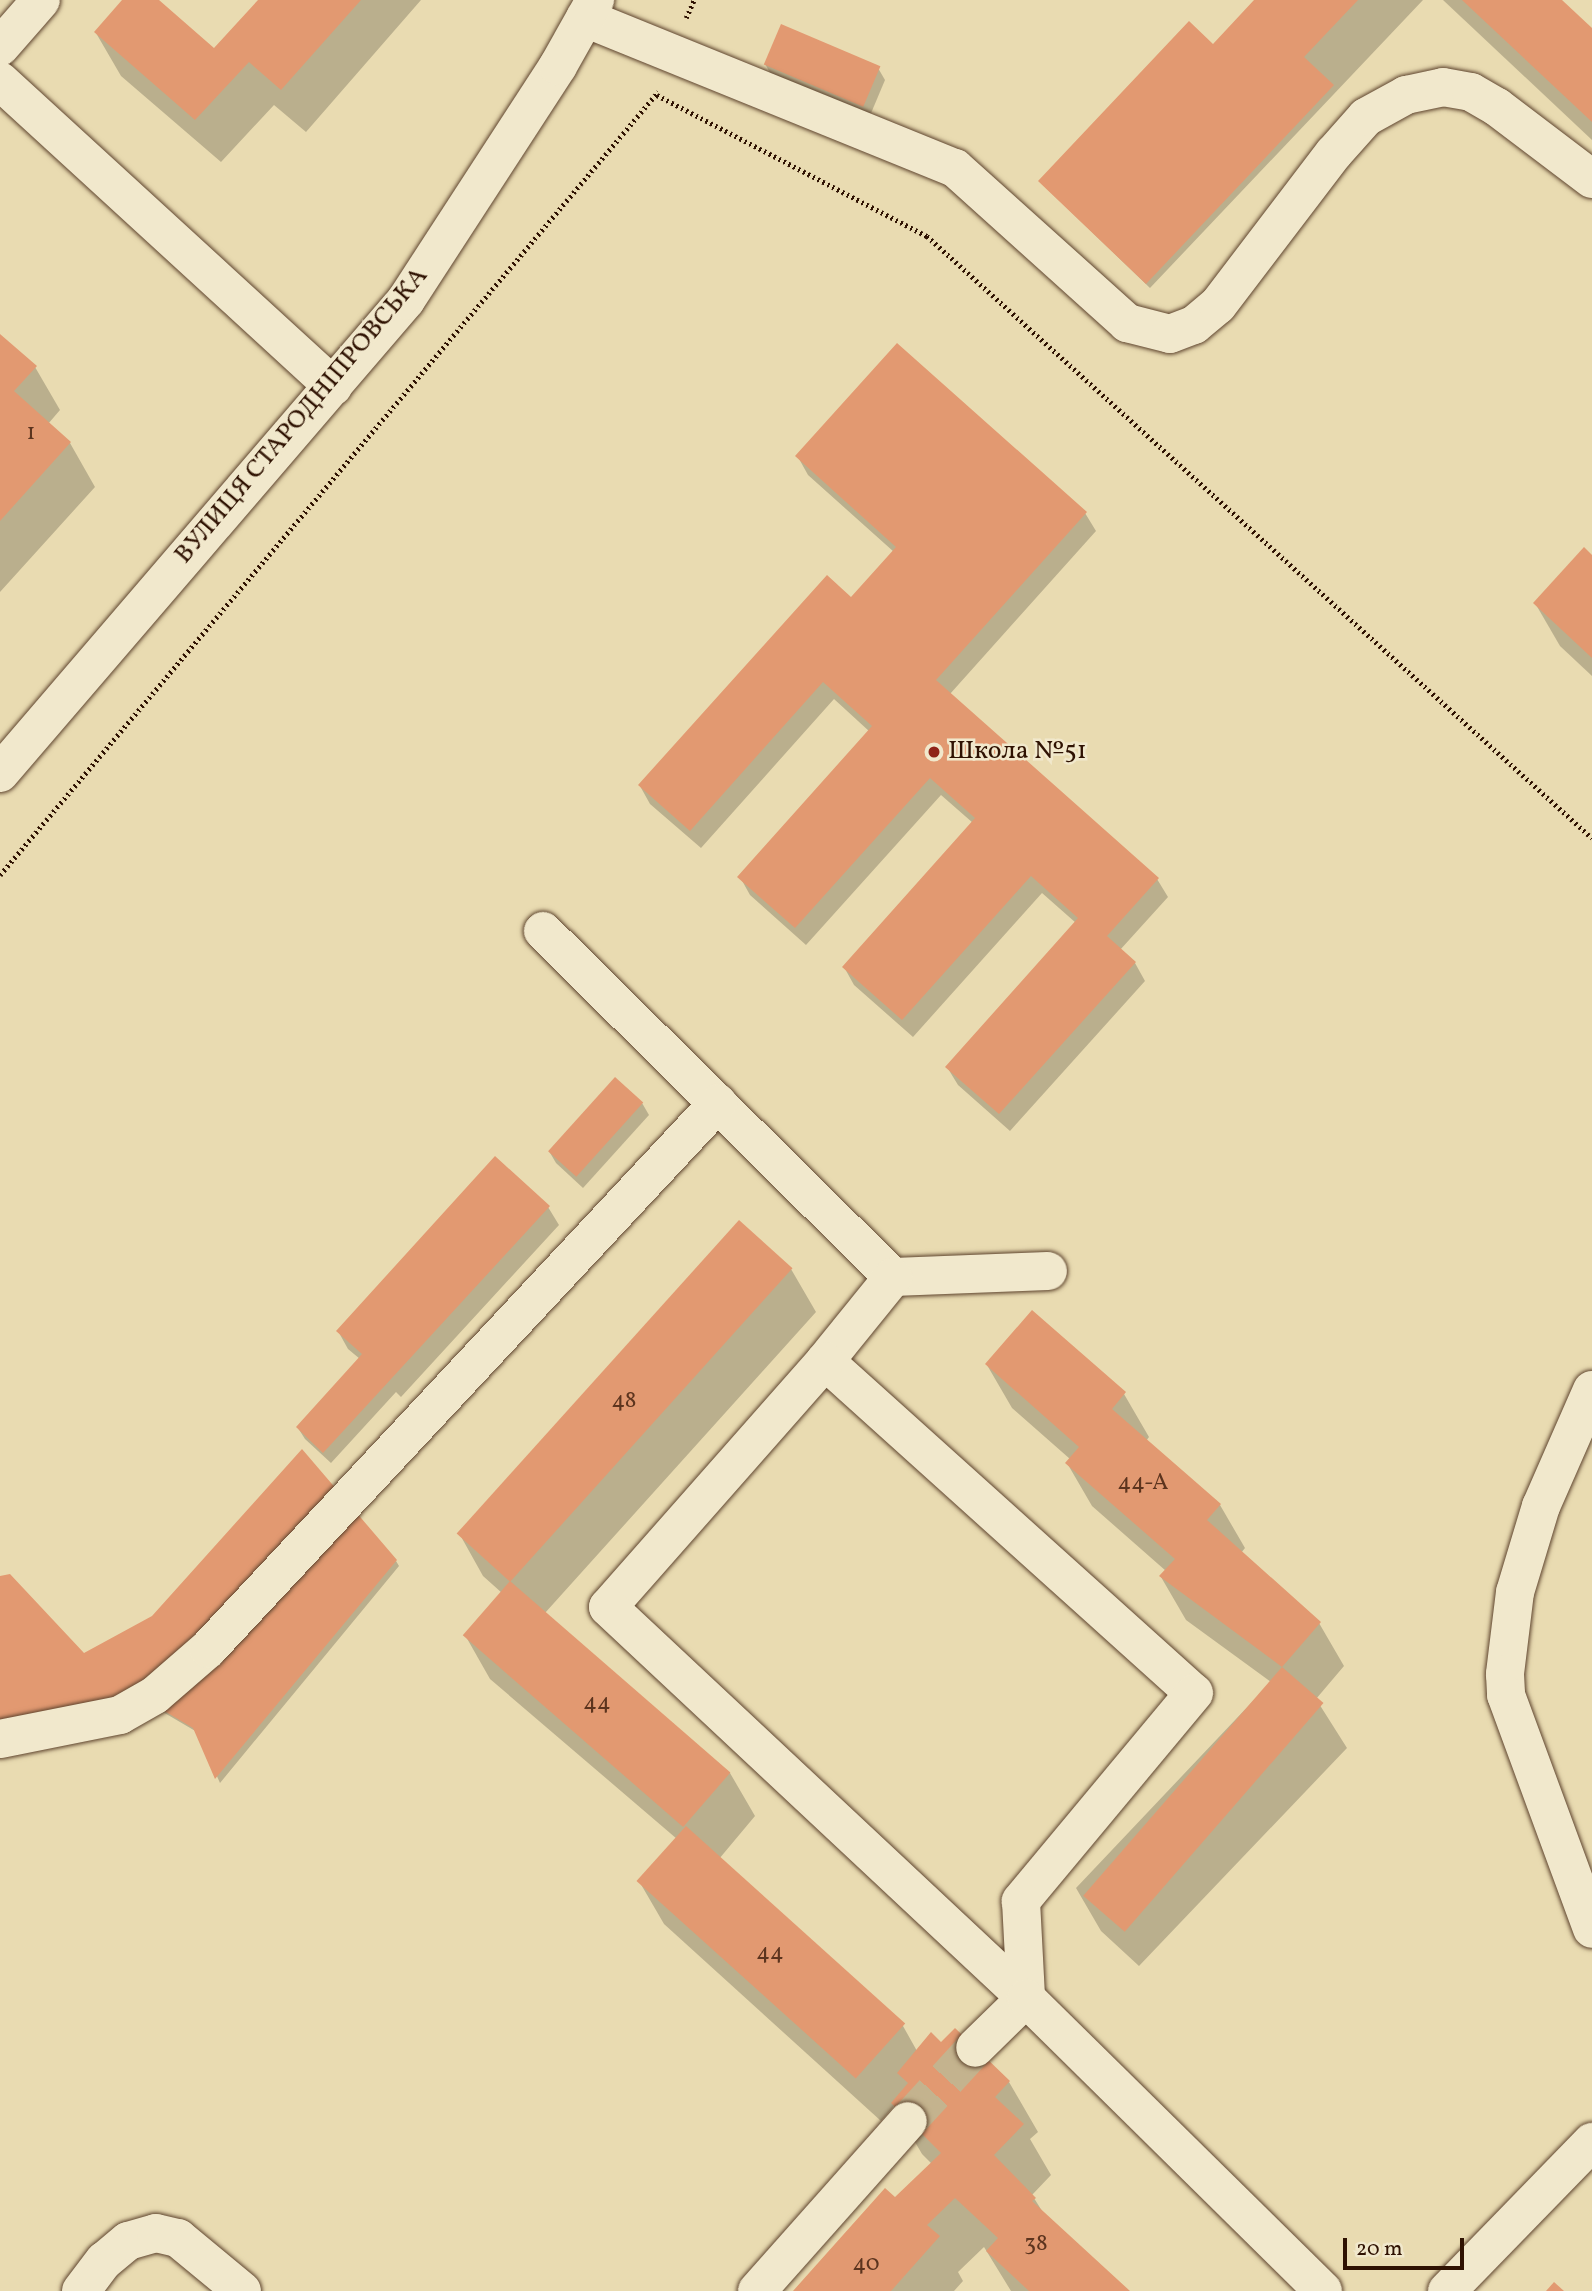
<!DOCTYPE html>
<meta charset="utf-8">
<style>
body{margin:0}
#map{position:relative;width:1592px;height:2291px;overflow:hidden;background:#e9dbb1;font-family:Vollkorn,serif}
div>[style]{position:absolute}
.shadow>*{inset:0;background:#0003}
.building>*{inset:0;background:#e29971;transform-origin:0 0}
.minor-tunnel>*{height:38px;margin-top:-19px;transform-origin:0;background:repeating-linear-gradient(90deg,#c4b38e 0 38px,transparent 0 57px)}
.path>*{height:4.5px;margin-top:-2.25px;transform-origin:0;background:repeating-linear-gradient(90deg,#2f1202 0 2px,transparent 0 5.5px)}
.roads{filter:drop-shadow(0 0 2px #5e442e) drop-shadow(0 0 2px #5e442e)}
.minor>*{height:38px;margin:-19px;padding:0 19px;transform-origin:19px;border-radius:19px;background:#f1e8cc}
.dots>*{width:19px;height:19px;translate:-50% -50%;box-sizing:border-box;border:4px solid #f1e8cc;border-radius:50%}
span{translate:-50% -50%;white-space:nowrap;text-align:center;line-height:1.15;-webkit-text-stroke:5px #f1e8cc;paint-order:stroke}
.number-label{font-size:23px;color:#5c341e}
.number-label span{-webkit-text-stroke-width:0}
.street-label{font-size:26px;color:#2f1202}
.poi-label{font-size:26px;color:#2f1202}
.left{translate:0 -50%;text-align:left}
.scale{position:absolute;left:1343px;top:2238px;width:121px;height:32px;box-sizing:border-box;border:4px solid #2f1202;border-top:0;padding-left:9px;font-size:21px;line-height:24px;white-space:nowrap;color:#2f1202;-webkit-text-stroke:5px #f1e8cc;paint-order:stroke}
</style>
<div id="map">
<div class="shadow">
<i style="clip-path:polygon(124px 0,156px 0,214px 51px,260px 0,421px 0,306px 132px,274px 105px,221px 162px,121px 76px,96px 33px)"></i>
<i style="clip-path:polygon(1257px 0,1423px 0,1150px 288px,1040px 182px,1213px 46px)"></i>
<i style="clip-path:polygon(1443px 0,1560px 0,1592px 30px,1592px 140px)"></i>
<i style="clip-path:polygon(765px 64px,878px 68px,885px 80px,869px 118px,772px 76px)"></i>
<i style="clip-path:polygon(0 337px,35px 367px,60px 410px,48px 424px,70px 443px,95px 487px,0 592px)"></i>
<i style="clip-path:polygon(798px 457px,1085px 513px,1096px 531px,950px 694px,1157px 879px,1168px 897px,1120px 950px,1135px 963px,1145px 981px,1010px 1131px,958px 1085px,947px 1067px,1076px 923px,1042px 893px,913px 1037px,854px 985px,844px 967px,973px 823px,941px 795px,806px 945px,750px 895px,740px 877px,870px 732px,834px 699px,701px 848px,650px 804px,640px 786px,851px 599px,894px 552px,808px 475px)"></i>
<i style="clip-path:polygon(1592px 557px,1592px 676px,1560px 646px,1535px 603px)"></i>
<i style="clip-path:polygon(615px 1079px,642px 1103px,649px 1115px,583px 1188px,556px 1163px,549px 1151px)"></i>
<i style="clip-path:polygon(548px 1207px,559px 1225px,401px 1397px,396px 1392px,331px 1463px,305px 1439px,298px 1428px,360px 1359px,348px 1349px,338px 1331px)"></i>
<i style="clip-path:polygon(739px 1222px,791px 1269px,816px 1312px,545px 1613px,730px 1773px,755px 1816px,719px 1859px,903px 2026px,917px 2051px,941px 2044px,1009px 2082px,1038px 2132px,1030px 2139px,1051px 2175px,1032px 2195px,1044px 2214px,1127px 2291px,1011px 2291px,984px 2247px,958px 2272px,963px 2281px,954px 2291px,795px 2291px,932px 2164px,922px 2154px,894px 2106px,881px 2121px,664px 1924px,639px 1881px,677px 1839px,490px 1679px,465px 1635px,502px 1593px,483px 1576px,459px 1533px)"></i>
<i style="clip-path:polygon(987px 1365px,1124px 1394px,1149px 1437px,1146px 1441px,1220px 1505px,1245px 1548px,1241px 1553px,1319px 1623px,1344px 1666px,1316px 1699px,1347px 1748px,1139px 1966px,1101px 1931px,1076px 1888px,1271px 1682px,1186px 1620px,1161px 1577px,1166px 1571px,1092px 1506px,1067px 1463px,1070px 1459px,1012px 1408px)"></i>
<i style="clip-path:polygon(396px 1561px,399px 1566px,220px 1783px,197px 1732px,139px 1698px,0 1727px,0 1578px,83px 1655px)"></i>
</div>
<div class="building">
<i style="clip-path:polygon(122px 0,159px 0,214px 48px,258px 0,361px 0,281px 90px,249px 62px,195px 120px,94px 32px)"></i>
<i style="clip-path:polygon(1254px 0,1358px 0,1304px 57px,1334px 85px,1146px 284px,1038px 181px,1189px 21px,1213px 44px)"></i>
<i style="clip-path:polygon(1462px 0,1562px 0,1592px 28px,1592px 122px)"></i>
<i style="left:781px;top:24px;width:108px;height:44px;rotate:23deg"></i>
<i style="clip-path:polygon(0 334px,37px 366px,14px 391px,71px 442px,0 521px)"></i>
<i style="clip-path:polygon(897px 343px,1087px 512px,936px 680px,1159px 878px,1107px 936px,1136px 962px,999px 1114px,945px 1067px,1078px 918px,1031px 876px,902px 1020px,842px 967px,975px 818px,930px 778px,795px 928px,737px 877px,872px 726px,823px 682px,690px 831px,638px 785px,827px 575px,851px 597px,896px 547px,795px 456px)"></i>
<i style="clip-path:polygon(1584px 547px,1592px 555px,1592px 658px,1533px 603px)"></i>
<i style="left:615px;top:1077px;width:38px;height:100px;rotate:42deg"></i>
<i style="clip-path:polygon(495px 1156px,550px 1206px,323px 1453px,296px 1427px,362px 1354px,336px 1331px)"></i>
<i style="left:739px;top:1220px;width:72px;height:422px;rotate:42deg"></i>
<i style="clip-path:polygon(1032px 1310px,1126px 1392px,1112px 1409px,1221px 1504px,1207px 1520px,1321px 1622px,1282px 1667px,1159px 1576px,1175px 1559px,1065px 1463px,1079px 1447px,985px 1364px)"></i>
<i style="clip-path:polygon(302px 1449px,397px 1560px,215px 1779px,193px 1728px,134px 1693px,0 1721px,0 1576px,10px 1574px,84px 1653px,152px 1616px)"></i>
<i style="left:510px;top:1581px;width:292px;height:72px;rotate:41deg"></i>
<i style="left:1282px;top:1667px;width:55px;height:303px;rotate:41deg"></i>
<i style="left:686px;top:1826px;width:295px;height:74px;rotate:42deg"></i>
<i style="clip-path:polygon(955px 2028px,1010px 2081px,995px 2097px,1024px 2124px,994px 2155px,1036px 2198px,1032px 2201px,1130px 2291px,1029px 2291px,986px 2251px,998px 2238px,955px 2198px,927px 2225px,940px 2236px,891px 2291px,793px 2291px,885px 2188px,895px 2197px,941px 2153px,891px 2103px,908px 2083px,897px 2073px,931px 2032px,941px 2042px)"></i>
<i style="clip-path:polygon(1554px 2282px,1564px 2291px,1546px 2291px)"></i>
</div>
<div class="minor-tunnel">
<i style="left:908px;top:2121px;width:99px;rotate:-47.5deg"></i>
</div>
<div class="path">
<i style="left:686px;top:18px;width:20px;rotate:-66deg"></i>
<i style="left:657px;top:95px;width:305px;rotate:27.6deg"></i>
<i style="left:927px;top:236px;width:897px;rotate:42.15deg"></i>
<i style="left:0;top:875px;width:1023px;rotate:-49.96deg"></i>
</div>
<div class="roads">
<div class="minor">
<i style="left:585px;top:18px;width:399px;rotate:22.1deg"></i>
<i style="left:955px;top:168px;width:232px;rotate:42deg"></i>
<i style="left:1127px;top:323px;width:44px;rotate:14.3deg"></i>
<i style="left:1170px;top:334px;width:26px;rotate:-21deg"></i>
<i style="left:1194px;top:325px;width:31px;rotate:-40deg"></i>
<i style="left:1218px;top:305px;width:191px;rotate:-52.7deg"></i>
<i style="left:1334px;top:153px;width:48px;rotate:-48.4deg"></i>
<i style="left:1366px;top:117px;width:46px;rotate:-28.8deg"></i>
<i style="left:1406px;top:95px;width:38px;rotate:-12deg"></i>
<i style="left:1443px;top:87px;width:28px;rotate:10deg"></i>
<i style="left:1471px;top:92px;width:30px;rotate:30deg"></i>
<i style="left:1497px;top:107px;width:119px;rotate:37.2deg"></i>
<i style="left:0;top:47px;width:62px;rotate:-48.9deg"></i>
<i style="left:0;top:81px;width:452px;rotate:42.5deg"></i>
<i style="left:0;top:773px;width:623px;rotate:-49.36deg"></i>
<i style="left:406px;top:300px;width:279px;rotate:-57deg"></i>
<i style="left:558px;top:66px;width:76px;rotate:-60.7deg"></i>
<i style="left:543px;top:931px;width:492px;rotate:44.7deg"></i>
<i style="left:893px;top:1277px;width:155px;rotate:-2.2deg"></i>
<i style="left:893px;top:1277px;width:108px;rotate:129deg"></i>
<i style="left:825px;top:1361px;width:496px;rotate:42deg"></i>
<i style="left:1194px;top:1693px;width:271px;rotate:129.8deg"></i>
<i style="left:1021px;top:1901px;width:97px;rotate:87deg"></i>
<i style="left:1026px;top:1998px;width:71px;rotate:135.6deg"></i>
<i style="left:825px;top:1361px;width:328px;rotate:131.4deg"></i>
<i style="left:608px;top:1607px;width:572px;rotate:43.09deg"></i>
<i style="left:1026px;top:1998px;width:417px;rotate:44.6deg"></i>
<i style="left:1592px;top:1390px;width:127px;rotate:113.7deg"></i>
<i style="left:1541px;top:1506px;width:90px;rotate:106.8deg"></i>
<i style="left:1515px;top:1592px;width:83px;rotate:97deg"></i>
<i style="left:1505px;top:1674px;width:21px;rotate:87deg"></i>
<i style="left:1506px;top:1695px;width:249px;rotate:69.8deg"></i>
<i style="left:0;top:1739px;width:122px;rotate:-11.3deg"></i>
<i style="left:120px;top:1715px;width:40px;rotate:-29.7deg"></i>
<i style="left:155px;top:1695px;width:70px;rotate:-41deg"></i>
<i style="left:208px;top:1649px;width:747px;rotate:-46.95deg"></i>
<i style="left:81px;top:2291px;width:38px;rotate:-53deg"></i>
<i style="left:104px;top:2261px;width:31px;rotate:-40deg"></i>
<i style="left:128px;top:2241px;width:29px;rotate:-16deg"></i>
<i style="left:156px;top:2233px;width:23px;rotate:13deg"></i>
<i style="left:178px;top:2238px;width:83px;rotate:39.6deg"></i>
<i style="left:757px;top:2291px;width:227px;rotate:-48.4deg"></i>
<i style="left:1447px;top:2291px;width:208px;rotate:-45.8deg"></i>
</div>
</div>
<div class="dots">
<i style="left:934px;top:752px;background:#8f2418"></i>
</div>
<div class="number-label">
<span style="left:31px;top:433px">1</span>
<span style="left:624px;top:1401px">48</span>
<span style="left:1143px;top:1483px">44-А</span>
<span style="left:597px;top:1703px">44</span>
<span style="left:770px;top:1953px">44</span>
<span style="left:1036px;top:2244px">38</span>
<span style="left:866px;top:2264px">40</span>
</div>
<div class="street-label">
<span style="left:302px;top:416px;rotate:-50deg">ВУЛИЦЯ СТАРОДНІПРОВСЬКА</span>
</div>
<div class="poi-label">
<span class="left" style="left:948px;top:752px">Школа №51</span>
</div>
<div class="scale">20 m</div>
</div>
